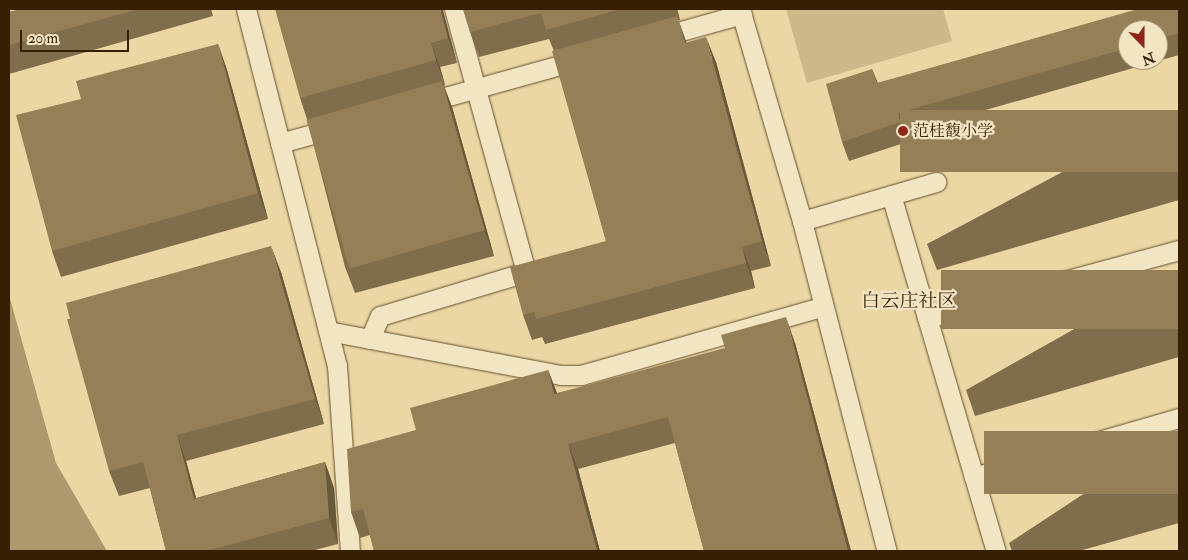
<!DOCTYPE html>
<meta charset="utf-8">
<style>
body{margin:0}
#map{position:relative;width:1188px;height:560px;overflow:hidden;background:#ebd7a4;font-family:"IM FELL Double Pica","Noto Serif SC",serif}
div>[style]{position:absolute}
.green>*{inset:0;background:#ccb889}
.water>*{inset:0;background:#ae986e}
.roads{filter:drop-shadow(0 0 1px #644d2c) drop-shadow(0 0 1px #644d2c)}
.lane>*{height:19px;margin:-9.5px;padding:0 9.5px;transform-origin:9.5px;border-radius:9.5px;background:#f2e5c4}
.wall>*{inset:0;background:#806d4b}
.shaded-wall>*{inset:0;background:#68593d}
.building>*{inset:0;background:#957f57;transform-origin:0 0}
.dots>*{width:14px;height:14px;translate:-50% -50%;box-sizing:border-box;border:2px solid #f2e5c4;border-radius:50%}
span{translate:-50% -50%;white-space:nowrap;text-align:center;line-height:1.15;-webkit-text-stroke:4.5px #f2e5c4;paint-order:stroke}
.poi-label{font-size:16px;color:#371f04}
.left{translate:0 -50%;text-align:left}
.quarter-label{font-size:19px;color:#371f04}
.frame{position:absolute;inset:0;border:10px solid #371f04;pointer-events:none}
.north{position:absolute;left:1118px;top:20px;width:50px;height:50px;box-sizing:border-box;background:#f2e5c4;border:1px solid #a79677;border-radius:50%;rotate:158deg;font-size:14px;font-weight:700;line-height:20px;text-align:center;color:#371f04}
.north::after{content:'';display:block;margin:auto;width:18px;height:22px;background:#8f2418;clip-path:polygon(50% 0,100% 100%,50% 72%,0 100%)}
.scale{position:absolute;left:20px;top:30px;width:109px;height:22px;box-sizing:border-box;border:2px solid #371f04;border-top:0;padding-left:6px;font-size:15px;line-height:18px;white-space:nowrap;color:#371f04;-webkit-text-stroke:4px #f2e5c4;paint-order:stroke}
</style>
<div id="map">
<div class="green">
<i style="clip-path:polygon(786px 9px,943px 9px,952px 41px,807px 83px)"></i>
</div>
<div class="water">
<i style="clip-path:polygon(9px 295px,56px 463px,107px 551px,9px 551px)"></i>
</div>
<div class="roads">
<div class="lane">
<i style="left:246px;top:9px;width:368px;rotate:75.7deg"></i>
<i style="left:337px;top:366px;width:185px;rotate:86deg"></i>
<i style="left:740px;top:9px;width:221px;rotate:73.7deg"></i>
<i style="left:802px;top:221px;width:341px;rotate:75.6deg"></i>
<i style="left:659px;top:37px;width:86px;rotate:-15.5deg"></i>
<i style="left:423px;top:103px;width:165px;rotate:-15.5deg"></i>
<i style="left:280px;top:143px;width:56px;rotate:-15.5deg"></i>
<i style="left:891px;top:195px;width:371px;rotate:73.6deg"></i>
<i style="left:802px;top:221px;width:140px;rotate:-16.2deg"></i>
<i style="left:927px;top:318px;width:261px;rotate:-15.1deg"></i>
<i style="left:328px;top:331px;width:237px;rotate:10.7deg"></i>
<i style="left:561px;top:375px;width:20px"></i>
<i style="left:581px;top:375px;width:250px;rotate:-15.8deg"></i>
<i style="left:370px;top:339px;width:25px;rotate:-67deg"></i>
<i style="left:380px;top:316px;width:152px;rotate:-16.8deg"></i>
<i style="left:526px;top:272px;width:273px;rotate:-105.3deg"></i>
<i style="left:974px;top:477px;width:213px;rotate:-16.1deg"></i>
</div>
</div>
<div class="wall">
<i style="clip-path:polygon(22px 9px,211px 9px,213px 16px,9px 74px,9px 12px)"></i>
<i style="clip-path:polygon(463px 9px,677px 9px,680px 20px,678px 20px,686px 43px,716px 62px,771px 266px,751px 271px,755px 288px,545px 344px,542px 337px,532px 340px,523px 315px,606px 241px,554px 51px,549px 39px,479px 57px,470px 32px)"></i>
<i style="clip-path:polygon(evenodd,1179px 9px,1179px 55px,905px 133px,907px 142px,849px 161px,842px 142px,872px 69px,878px 83px,1179px 9px,1128px 30px,1158px 30px,1158px 60px,1128px 60px,1128px 30px)"></i>
<i style="clip-path:polygon(443px 11px,457px 63px,440px 67px,445px 85px,444px 86px,452px 107px,494px 256px,355px 293px,345px 267px,307px 119px,300px 98px)"></i>
<i style="clip-path:polygon(218px 44px,227px 70px,268px 219px,61px 277px,52px 251px,81px 99px)"></i>
<i style="clip-path:polygon(1179px 110px,1179px 200px,937px 270px,927px 244px)"></i>
<i style="clip-path:polygon(1179px 270px,1179px 357px,975px 416px,966px 390px)"></i>
<i style="clip-path:polygon(281px 272px,324px 424px,186px 461px,196px 498px,325px 462px,334px 488px,338px 544px,311px 551px,166px 551px,150px 488px,119px 496px,109px 471px)"></i>
<i style="clip-path:polygon(795px 343px,851px 551px,704px 551px,675px 443px,578px 469px,600px 551px,374px 551px,370px 535px,360px 538px,351px 512px,416px 430px,548px 370px,557px 393px)"></i>
<i style="clip-path:polygon(1179px 431px,1179px 523px,1079px 551px,1012px 551px,1009px 543px)"></i>
</div>
<div class="shaded-wall">
<i style="clip-path:polygon(440px 9px,444px 9px,443px 11px,457px 63px,448px 38px)"></i>
<i style="clip-path:polygon(676px 9px,677px 9px,680px 20px)"></i>
<i style="clip-path:polygon(677px 16px,686px 41px,694px 68px,685px 43px)"></i>
<i style="clip-path:polygon(706px 37px,716px 62px,771px 266px,762px 241px)"></i>
<i style="clip-path:polygon(431px 43px,440px 67px,445px 85px,436px 60px)"></i>
<i style="clip-path:polygon(218px 44px,227px 70px,268px 219px,258px 193px)"></i>
<i style="clip-path:polygon(442px 81px,452px 107px,494px 256px,484px 230px)"></i>
<i style="clip-path:polygon(898px 113px,905px 133px,907px 142px,900px 122px)"></i>
<i style="clip-path:polygon(271px 246px,281px 272px,324px 424px,315px 399px)"></i>
<i style="clip-path:polygon(742px 247px,751px 271px,755px 288px,746px 263px)"></i>
<i style="clip-path:polygon(786px 317px,795px 343px,851px 551px,848px 551px)"></i>
<i style="clip-path:polygon(548px 370px,558px 396px,554px 394px)"></i>
<i style="clip-path:polygon(177px 435px,186px 461px,203px 524px,194px 499px)"></i>
<i style="clip-path:polygon(568px 444px,578px 469px,600px 551px,597px 551px)"></i>
<i style="clip-path:polygon(325px 462px,334px 488px,338px 544px,329px 518px)"></i>
</div>
<div class="building">
<i style="clip-path:polygon(22px 9px,139px 9px,9px 45px,9px 12px)"></i>
<i style="clip-path:polygon(275px 9px,440px 9px,448px 38px,431px 43px,436px 60px,300px 98px)"></i>
<i style="clip-path:polygon(463px 9px,621px 9px,546px 30px,541px 13px,470px 32px)"></i>
<i style="clip-path:polygon(1138px 9px,1179px 9px,1179px 33px,1158px 39px,1158px 30px,1128px 30px,1128px 48px,898px 113px,900px 122px,842px 142px,826px 84px,872px 69px,877px 83px)"></i>
<i style="clip-path:polygon(677px 16px,685px 43px,706px 37px,762px 241px,742px 247px,746px 263px,536px 319px,534px 312px,523px 315px,510px 267px,606px 241px,552px 51px)"></i>
<i style="clip-path:polygon(218px 44px,258px 193px,52px 251px,16px 115px,81px 99px,76px 81px)"></i>
<i style="left:442px;top:81px;width:155px;height:141px;rotate:74deg"></i>
<i style="left:1179px;top:110px;width:62px;height:279px;rotate:90deg"></i>
<i style="clip-path:polygon(271px 246px,315px 399px,177px 435px,194px 499px,325px 462px,329px 518px,206px 551px,166px 551px,143px 462px,109px 471px,67px 319px,70px 319px,66px 303px)"></i>
<i style="left:1179px;top:270px;width:59px;height:238px;rotate:90deg"></i>
<i style="clip-path:polygon(786px 317px,848px 551px,704px 551px,668px 417px,568px 444px,597px 551px,374px 551px,363px 509px,351px 512px,347px 449px,416px 430px,410px 408px,548px 370px,554px 394px,725px 348px,721px 335px)"></i>
<i style="left:1179px;top:431px;width:63px;height:195px;rotate:90deg"></i>
</div>
<div class="dots">
<i style="left:903px;top:131px;background:#8f2418"></i>
</div>
<div class="poi-label">
<span class="left" style="left:913px;top:131px">范桂馥小学</span>
</div>
<div class="quarter-label">
<span style="left:909px;top:302px">白云庄社区</span>
</div>
<div class="frame"></div>
<div class="north">N</div>
<div class="scale">20 m</div>
</div>
